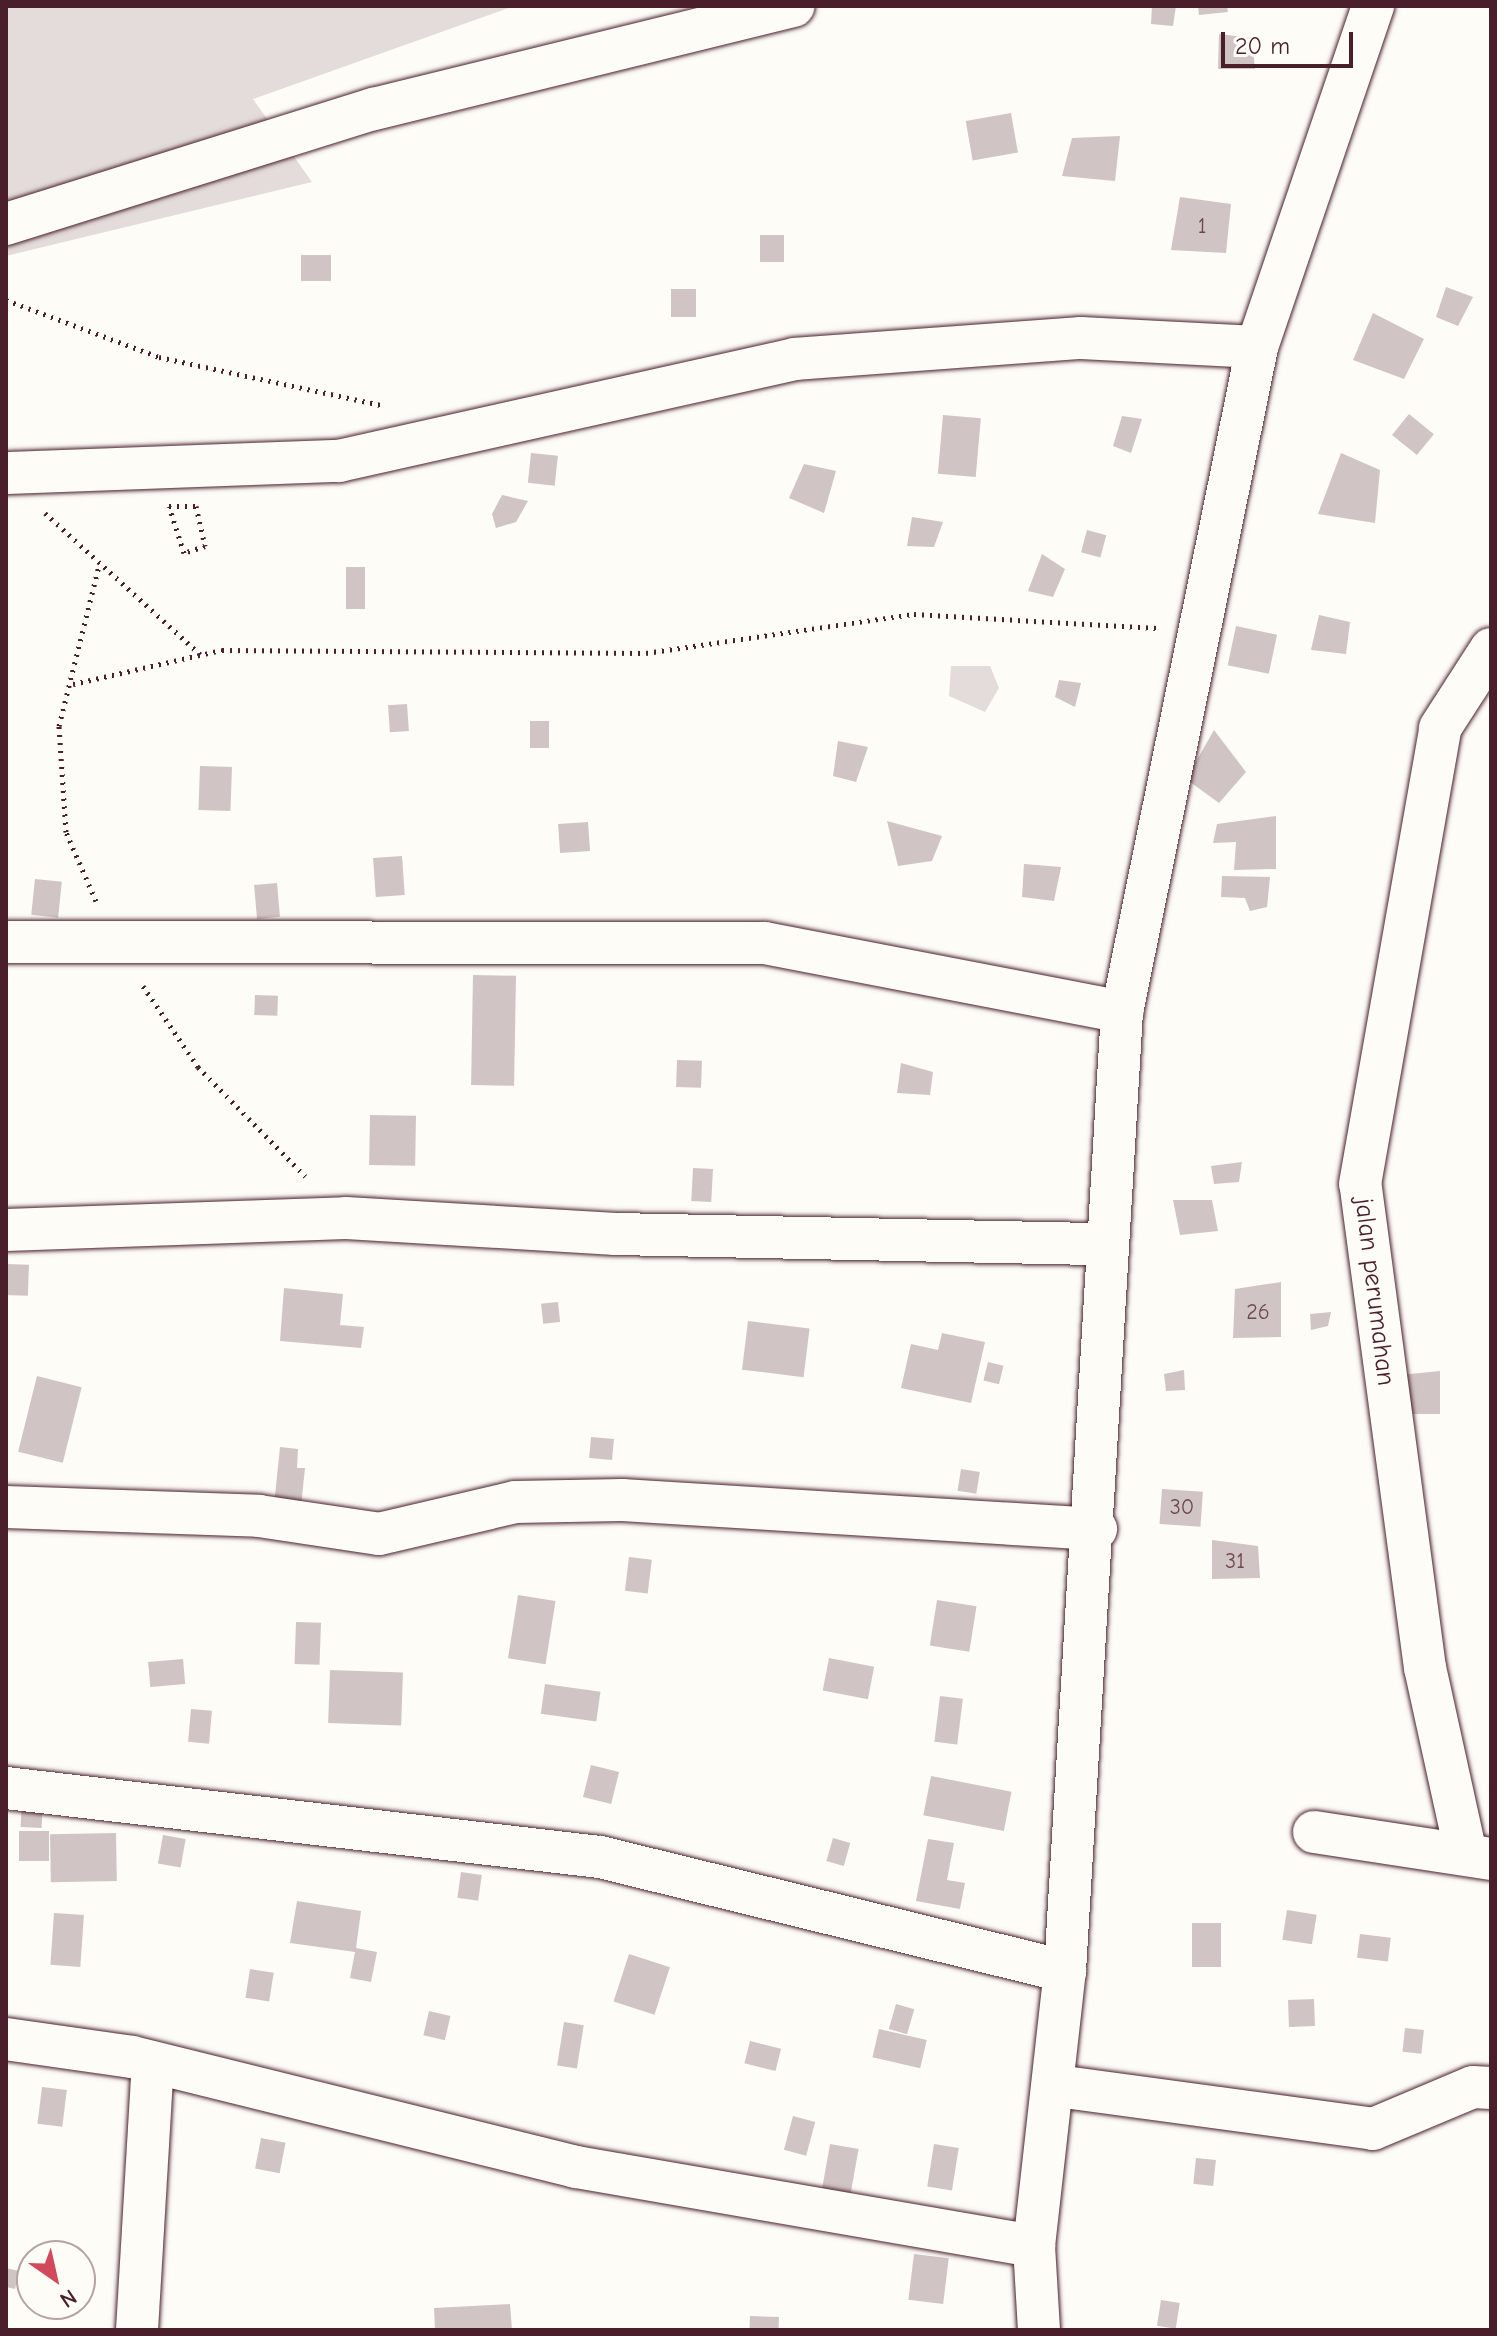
<!DOCTYPE html>
<style>
body{margin:0}
#map{position:relative;width:1497px;height:2336px;overflow:hidden;background:#fdfcf7;font-family:"Comic Neue",sans-serif}
div>[style]{position:absolute}
.green>*{inset:0;background:#e3dcda}
.building>*{inset:0;background:#d0c5c4;transform-origin:0 0}
.path>*{height:5px;margin-top:-2.5px;transform-origin:0;background:repeating-linear-gradient(90deg,#4a1f2b 0 2px,transparent 0 8px)}
.roads{filter:drop-shadow(0 0 2px #4a1f2b) drop-shadow(0 0 2px #4a1f2b)}
.minor>*{height:42px;margin:-21px;padding:0 21px;transform-origin:21px;border-radius:21px;background:#fdfcf7}
span{translate:-50% -50%;white-space:nowrap;text-align:center;line-height:1.15;-webkit-text-stroke:6px #fdfcf7;paint-order:stroke}
.number-label{font-size:22px;color:#6c4851}
.number-label span{-webkit-text-stroke-width:0}
.street-label{font-size:26px;color:#4a1f2b}
.frame{position:absolute;inset:0;border:8px solid #4a1f2b;pointer-events:none}
.north{position:absolute;left:16px;top:2240px;width:80px;height:80px;box-sizing:border-box;background:#fdfcf7;border:2px solid #b5a4a5;border-radius:50%;rotate:146deg;font-size:22px;font-weight:700;line-height:32px;text-align:center;color:#4a1f2b}
.north::after{content:'';display:block;margin:auto;width:28px;height:36px;background:#d1495b;clip-path:polygon(50% 0,100% 100%,50% 72%,0 100%)}
.scale{position:absolute;left:1221px;top:32px;width:132px;height:36px;box-sizing:border-box;border:4px solid #4a1f2b;border-top:0;padding-left:10px;font-size:24px;line-height:28px;white-space:nowrap;color:#4a1f2b;-webkit-text-stroke:6px #fdfcf7;paint-order:stroke}
</style>
<div id="map">
<div class="green">
<i style="clip-path:polygon(6px 6px,514px 6px,253px 99px,312px 182px,6px 256px)"></i>
<i style="clip-path:polygon(951px 666px,990px 666px,999px 688px,985px 712px,949px 696px)"></i>
</div>
<div class="building">
<i style="clip-path:polygon(1152px 6px,1176px 6px,1173px 26px,1151px 24px)"></i>
<i style="clip-path:polygon(1198px 6px,1227px 6px,1228px 12px,1199px 15px)"></i>
<i style="clip-path:polygon(1219px 34px,1252px 38px,1255px 69px,1218px 69px)"></i>
<i style="left:1011px;top:113px;width:40px;height:46px;rotate:80deg"></i>
<i style="clip-path:polygon(1120px 136px,1115px 181px,1062px 176px,1072px 138px)"></i>
<i style="clip-path:polygon(1180px 197px,1231px 204px,1226px 253px,1171px 250px)"></i>
<i style="left:784px;top:235px;width:27px;height:24px;rotate:90deg"></i>
<i style="left:301px;top:255px;width:30px;height:26px"></i>
<i style="clip-path:polygon(1446px 287px,1473px 297px,1458px 326px,1436px 317px)"></i>
<i style="left:671px;top:289px;width:25px;height:28px"></i>
<i style="clip-path:polygon(1373px 313px,1424px 339px,1404px 379px,1353px 360px)"></i>
<i style="left:1409px;top:414px;width:32px;height:27px;rotate:39deg"></i>
<i style="left:943px;top:415px;width:38px;height:59px;rotate:5deg"></i>
<i style="clip-path:polygon(1122px 416px,1142px 419px,1131px 453px,1113px 446px)"></i>
<i style="left:531px;top:453px;width:27px;height:30px;rotate:6deg"></i>
<i style="clip-path:polygon(1341px 453px,1380px 470px,1375px 523px,1318px 514px)"></i>
<i style="clip-path:polygon(804px 464px,836px 471px,824px 513px,789px 498px)"></i>
<i style="clip-path:polygon(502px 495px,528px 501px,516px 522px,496px 528px,492px 514px)"></i>
<i style="clip-path:polygon(912px 517px,943px 522px,934px 547px,907px 546px)"></i>
<i style="left:1087px;top:530px;width:20px;height:23px;rotate:15deg"></i>
<i style="clip-path:polygon(1042px 554px,1065px 569px,1053px 597px,1028px 591px)"></i>
<i style="left:346px;top:567px;width:19px;height:42px"></i>
<i style="clip-path:polygon(1319px 615px,1350px 622px,1346px 654px,1311px 650px)"></i>
<i style="left:1236px;top:626px;width:42px;height:40px;rotate:12deg"></i>
<i style="clip-path:polygon(1059px 680px,1081px 683px,1075px 707px,1055px 697px)"></i>
<i style="left:407px;top:704px;width:27px;height:19px;rotate:86deg"></i>
<i style="left:549px;top:721px;width:27px;height:19px;rotate:90deg"></i>
<i style="clip-path:polygon(1214px 730px,1246px 772px,1219px 803px,1186px 779px)"></i>
<i style="clip-path:polygon(838px 741px,868px 747px,856px 782px,833px 776px)"></i>
<i style="left:200px;top:766px;width:32px;height:44px;rotate:2deg"></i>
<i style="clip-path:polygon(1276px 816px,1276px 869px,1234px 870px,1236px 842px,1213px 843px,1217px 824px)"></i>
<i style="clip-path:polygon(887px 821px,942px 836px,932px 861px,898px 866px)"></i>
<i style="left:588px;top:822px;width:29px;height:30px;rotate:86deg"></i>
<i style="left:402px;top:856px;width:39px;height:29px;rotate:86deg"></i>
<i style="clip-path:polygon(1024px 864px,1061px 867px,1054px 901px,1022px 897px)"></i>
<i style="clip-path:polygon(1222px 876px,1270px 877px,1267px 907px,1250px 911px,1245px 898px,1221px 897px)"></i>
<i style="left:35px;top:879px;width:27px;height:36px;rotate:6deg"></i>
<i style="left:277px;top:883px;width:34px;height:23px;rotate:85deg"></i>
<i style="left:473px;top:975px;width:43px;height:110px;rotate:1deg"></i>
<i style="left:255px;top:995px;width:23px;height:20px;rotate:2deg"></i>
<i style="left:677px;top:1060px;width:25px;height:27px;rotate:2deg"></i>
<i style="clip-path:polygon(901px 1063px,933px 1072px,930px 1095px,897px 1093px)"></i>
<i style="left:370px;top:1115px;width:46px;height:50px;rotate:1deg"></i>
<i style="clip-path:polygon(1242px 1162px,1239px 1182px,1214px 1184px,1211px 1166px)"></i>
<i style="left:693px;top:1168px;width:20px;height:33px;rotate:3deg"></i>
<i style="clip-path:polygon(1173px 1200px,1212px 1200px,1218px 1231px,1180px 1235px)"></i>
<i style="left:6px;top:1264px;width:23px;height:31px;rotate:2deg"></i>
<i style="clip-path:polygon(1281px 1282px,1281px 1337px,1233px 1338px,1235px 1289px)"></i>
<i style="clip-path:polygon(284px 1288px,343px 1294px,340px 1325px,364px 1327px,361px 1348px,280px 1341px)"></i>
<i style="left:558px;top:1302px;width:20px;height:17px;rotate:84deg"></i>
<i style="clip-path:polygon(1331px 1312px,1328px 1326px,1311px 1330px,1310px 1314px)"></i>
<i style="left:748px;top:1321px;width:62px;height:49px;rotate:7deg"></i>
<i style="clip-path:polygon(942px 1333px,985px 1342px,971px 1403px,901px 1388px,911px 1344px,938px 1350px)"></i>
<i style="left:988px;top:1362px;width:16px;height:19px;rotate:14deg"></i>
<i style="clip-path:polygon(1184px 1370px,1185px 1390px,1166px 1391px,1164px 1374px)"></i>
<i style="clip-path:polygon(1440px 1371px,1440px 1414px,1405px 1414px,1400px 1375px)"></i>
<i style="left:37px;top:1376px;width:46px;height:78px;rotate:14deg"></i>
<i style="left:591px;top:1437px;width:23px;height:21px;rotate:5deg"></i>
<i style="clip-path:polygon(280px 1447px,298px 1449px,297px 1468px,305px 1468px,301px 1507px,274px 1505px)"></i>
<i style="left:961px;top:1469px;width:19px;height:22px;rotate:9deg"></i>
<i style="left:1162px;top:1489px;width:41px;height:35px;rotate:4deg"></i>
<i style="clip-path:polygon(1212px 1540px,1258px 1546px,1260px 1578px,1212px 1579px)"></i>
<i style="left:629px;top:1557px;width:23px;height:34px;rotate:7deg"></i>
<i style="left:518px;top:1595px;width:38px;height:64px;rotate:9deg"></i>
<i style="left:937px;top:1600px;width:40px;height:46px;rotate:9deg"></i>
<i style="left:296px;top:1622px;width:25px;height:42px;rotate:2deg"></i>
<i style="left:829px;top:1658px;width:46px;height:33px;rotate:11deg"></i>
<i style="left:183px;top:1659px;width:25px;height:35px;rotate:85deg"></i>
<i style="left:330px;top:1670px;width:73px;height:53px;rotate:2deg"></i>
<i style="left:545px;top:1684px;width:56px;height:30px;rotate:8deg"></i>
<i style="left:940px;top:1696px;width:23px;height:46px;rotate:7deg"></i>
<i style="left:191px;top:1709px;width:21px;height:33px;rotate:5deg"></i>
<i style="left:591px;top:1765px;width:29px;height:33px;rotate:14deg"></i>
<i style="left:931px;top:1776px;width:82px;height:40px;rotate:11deg"></i>
<i style="left:22px;top:1800px;width:21px;height:27px;rotate:3deg"></i>
<i style="left:19px;top:1831px;width:30px;height:30px"></i>
<i style="left:116px;top:1833px;width:48px;height:66px;rotate:89deg"></i>
<i style="left:163px;top:1835px;width:23px;height:29px;rotate:10deg"></i>
<i style="left:833px;top:1838px;width:18px;height:24px;rotate:16deg"></i>
<i style="clip-path:polygon(928px 1839px,954px 1843px,947px 1880px,965px 1883px,960px 1909px,916px 1901px)"></i>
<i style="left:461px;top:1872px;width:21px;height:26px;rotate:8deg"></i>
<i style="clip-path:polygon(297px 1901px,361px 1911px,356px 1948px,377px 1952px,371px 1982px,350px 1978px,355px 1952px,290px 1943px)"></i>
<i style="left:1287px;top:1910px;width:30px;height:30px;rotate:9deg"></i>
<i style="left:54px;top:1913px;width:30px;height:52px;rotate:4deg"></i>
<i style="left:1221px;top:1923px;width:44px;height:29px;rotate:90deg"></i>
<i style="left:1360px;top:1934px;width:31px;height:24px;rotate:7deg"></i>
<i style="left:629px;top:1954px;width:43px;height:50px;rotate:18deg"></i>
<i style="left:250px;top:1969px;width:24px;height:29px;rotate:9deg"></i>
<i style="left:1314px;top:1999px;width:27px;height:26px;rotate:88deg"></i>
<i style="left:896px;top:2004px;width:19px;height:26px;rotate:16deg"></i>
<i style="left:429px;top:2011px;width:22px;height:25px;rotate:13deg"></i>
<i style="left:564px;top:2022px;width:20px;height:44px;rotate:9deg"></i>
<i style="left:1405px;top:2028px;width:19px;height:24px;rotate:6deg"></i>
<i style="left:879px;top:2029px;width:49px;height:29px;rotate:13deg"></i>
<i style="left:750px;top:2041px;width:32px;height:23px;rotate:14deg"></i>
<i style="left:42px;top:2087px;width:25px;height:37px;rotate:7deg"></i>
<i style="left:793px;top:2116px;width:23px;height:35px;rotate:15deg"></i>
<i style="left:261px;top:2138px;width:25px;height:31px;rotate:11deg"></i>
<i style="left:830px;top:2144px;width:29px;height:46px;rotate:10deg"></i>
<i style="left:934px;top:2144px;width:25px;height:43px;rotate:9deg"></i>
<i style="left:1196px;top:2158px;width:20px;height:26px;rotate:6deg"></i>
<i style="left:914px;top:2254px;width:35px;height:46px;rotate:7deg"></i>
<i style="clip-path:polygon(6px 2268px,19px 2271px,15px 2289px,6px 2287px)"></i>
<i style="left:1161px;top:2300px;width:19px;height:26px;rotate:9deg"></i>
<i style="clip-path:polygon(510px 2304px,512px 2330px,435px 2330px,434px 2308px)"></i>
<i style="left:750px;top:2316px;width:29px;height:14px;rotate:2deg"></i>
</div>
<div class="path">
<i style="left:6px;top:300px;width:163px;rotate:20.4deg"></i>
<i style="left:159px;top:357px;width:227px;rotate:12.2deg"></i>
<i style="left:169px;top:506px;width:27px"></i>
<i style="left:196px;top:506px;width:41px;rotate:77.3deg"></i>
<i style="left:205px;top:546px;width:22px;rotate:162deg"></i>
<i style="left:184px;top:553px;width:49px;rotate:-107.7deg"></i>
<i style="left:45px;top:513px;width:210px;rotate:42.3deg"></i>
<i style="left:73px;top:684px;width:153px;rotate:-12.9deg"></i>
<i style="left:222px;top:650px;width:424px;rotate:0.4deg"></i>
<i style="left:646px;top:653px;width:271px;rotate:-8.3deg"></i>
<i style="left:914px;top:614px;width:244px;rotate:3.3deg"></i>
<i style="left:96px;top:901px;width:75px;rotate:-113.5deg"></i>
<i style="left:66px;top:832px;width:106px;rotate:-93.8deg"></i>
<i style="left:59px;top:726px;width:165px;rotate:-76deg"></i>
<i style="left:143px;top:986px;width:98px;rotate:55.8deg"></i>
<i style="left:198px;top:1067px;width:153px;rotate:45.5deg"></i>
</div>
<div class="roads">
<div class="minor">
<i style="left:6px;top:224px;width:386px;rotate:-17.4deg"></i>
<i style="left:374px;top:109px;width:432px;rotate:-13.8deg"></i>
<i style="left:6px;top:473px;width:333px;rotate:-2.1deg"></i>
<i style="left:339px;top:461px;width:466px;rotate:-12.6deg"></i>
<i style="left:794px;top:359px;width:288px;rotate:-4.2deg"></i>
<i style="left:1081px;top:338px;width:176px;rotate:2.9deg"></i>
<i style="left:6px;top:942px;width:759px;rotate:0.08deg"></i>
<i style="left:765px;top:943px;width:364px;rotate:10.9deg"></i>
<i style="left:6px;top:1230px;width:340px;rotate:-2deg"></i>
<i style="left:346px;top:1218px;width:270px;rotate:3.4deg"></i>
<i style="left:616px;top:1234px;width:488px;rotate:1.2deg"></i>
<i style="left:6px;top:1507px;width:253px;rotate:2deg"></i>
<i style="left:259px;top:1516px;width:121px;rotate:8.5deg"></i>
<i style="left:379px;top:1534px;width:140px;rotate:-13.2deg"></i>
<i style="left:515px;top:1502px;width:107px;rotate:-1.1deg"></i>
<i style="left:622px;top:1500px;width:475px;rotate:3.5deg"></i>
<i style="left:6px;top:1788px;width:598px;rotate:6.63deg"></i>
<i style="left:600px;top:1857px;width:479px;rotate:13.8deg"></i>
<i style="left:1314px;top:1832px;width:178px;rotate:8.7deg"></i>
<i style="left:1466px;top:1854px;width:190px;rotate:-102.4deg"></i>
<i style="left:1425px;top:1668px;width:488px;rotate:-97.6deg"></i>
<i style="left:1360px;top:1184px;width:463px;rotate:-80deg"></i>
<i style="left:1440px;top:728px;width:94px;rotate:-57.2deg"></i>
<i style="left:6px;top:2039px;width:127px;rotate:8.1deg"></i>
<i style="left:132px;top:2057px;width:457px;rotate:13.9deg"></i>
<i style="left:576px;top:2167px;width:465px;rotate:9.8deg"></i>
<i style="left:1057px;top:2086px;width:319px;rotate:7.7deg"></i>
<i style="left:1373px;top:2129px;width:108px;rotate:-22.8deg"></i>
<i style="left:1473px;top:2087px;width:18px;rotate:3deg"></i>
<i style="left:137px;top:2330px;width:267px;rotate:-86.6deg"></i>
<i style="left:1039px;top:2330px;width:84px;rotate:-93.4deg"></i>
<i style="left:1034px;top:2246px;width:277px;rotate:-83.6deg"></i>
<i style="left:1065px;top:1971px;width:961px;rotate:-86.6deg"></i>
<i style="left:1122px;top:1012px;width:679px;rotate:-78.52deg"></i>
<i style="left:1257px;top:347px;width:360px;rotate:-71.2deg"></i>
</div>
</div>
<div class="number-label">
<span style="left:1202px;top:227px">1</span>
<span style="left:1258px;top:1313px">26</span>
<span style="left:1182px;top:1508px">30</span>
<span style="left:1235px;top:1562px">31</span>
</div>
<div class="street-label">
<span style="left:1374px;top:1292px;rotate:83deg">jalan perumahan</span>
</div>
<div class="frame"></div>
<div class="north">N</div>
<div class="scale">20 m</div>
</div>
